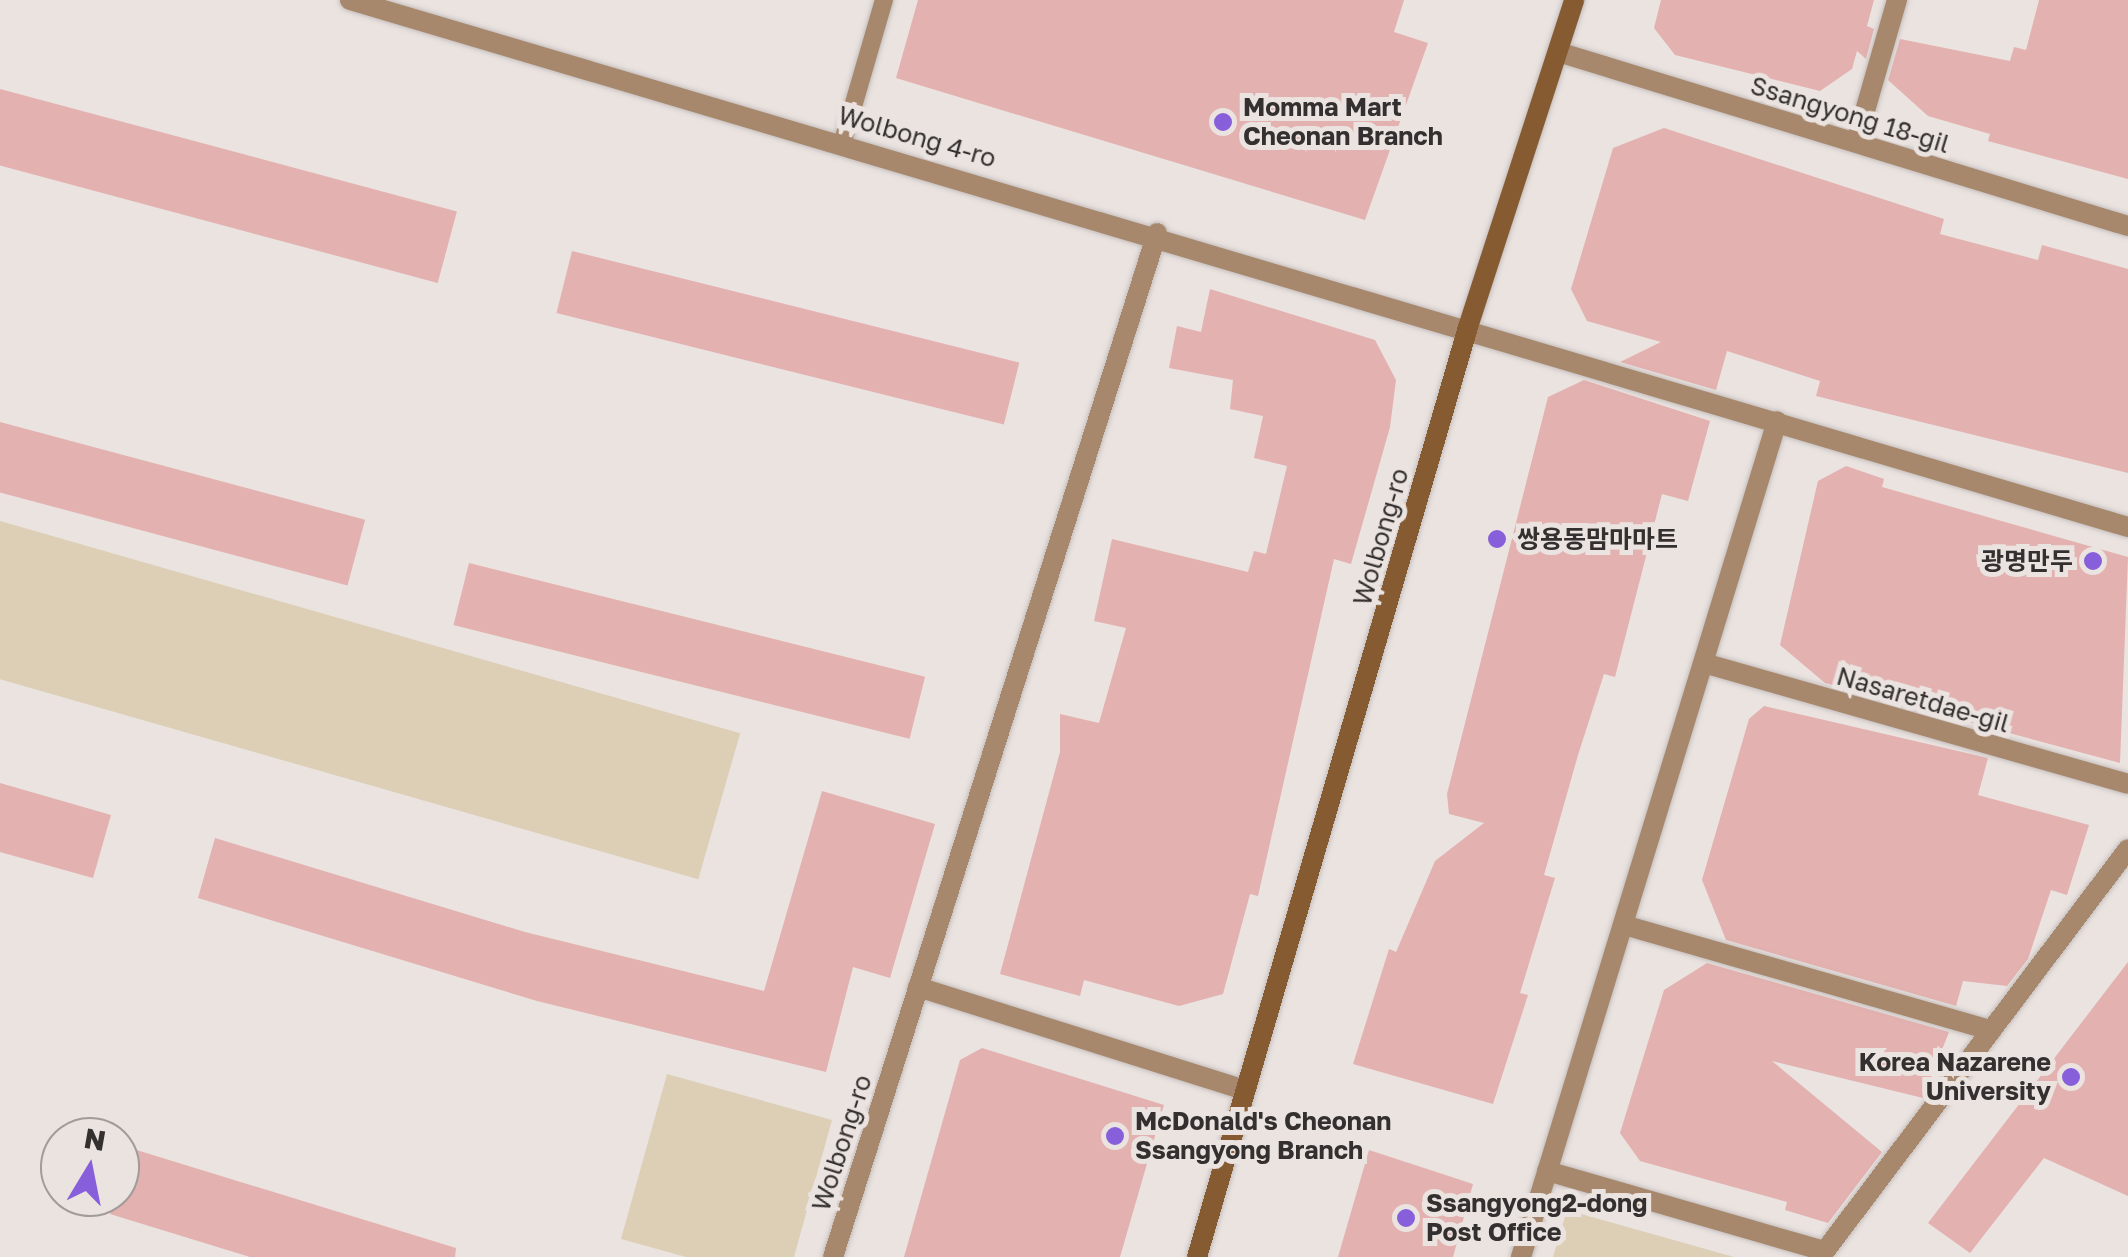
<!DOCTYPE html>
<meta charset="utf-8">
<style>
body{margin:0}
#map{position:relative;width:2128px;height:1257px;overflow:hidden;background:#eae3e0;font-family:"Golos Text","Noto Sans KR",sans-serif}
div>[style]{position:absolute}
.green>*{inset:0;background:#ddcfb6;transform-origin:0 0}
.building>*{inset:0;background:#e3b1af;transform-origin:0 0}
.roads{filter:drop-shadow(0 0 2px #c5bfbd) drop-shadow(0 0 2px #c5bfbd)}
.lane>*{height:18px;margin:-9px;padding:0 9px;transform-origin:9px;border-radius:9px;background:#a7886d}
.street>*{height:20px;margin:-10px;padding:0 10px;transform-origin:10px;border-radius:10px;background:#a7886d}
.secondary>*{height:20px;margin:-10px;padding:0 10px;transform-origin:10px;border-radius:10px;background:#875b32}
.dots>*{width:28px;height:28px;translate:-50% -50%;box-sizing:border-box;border:5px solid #eae3e0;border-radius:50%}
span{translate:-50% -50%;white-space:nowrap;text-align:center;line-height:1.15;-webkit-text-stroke:10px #eae3e0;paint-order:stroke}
.poi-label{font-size:25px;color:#33302f;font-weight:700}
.left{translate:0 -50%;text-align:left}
.right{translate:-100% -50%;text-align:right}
.street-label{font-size:25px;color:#33302f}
.north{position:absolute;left:40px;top:1117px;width:100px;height:100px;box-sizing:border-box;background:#eae3e0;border:2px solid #a19b99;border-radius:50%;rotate:10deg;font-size:28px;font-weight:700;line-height:40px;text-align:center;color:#33302f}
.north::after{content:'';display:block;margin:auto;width:35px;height:45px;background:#875fda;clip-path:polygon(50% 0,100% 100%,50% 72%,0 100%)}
</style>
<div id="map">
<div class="green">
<i style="left:0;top:521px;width:770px;height:152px;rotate:16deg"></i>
<i style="clip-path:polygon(667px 1074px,832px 1120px,794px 1257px,686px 1257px,621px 1239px)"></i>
<i style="clip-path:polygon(1567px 1210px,1734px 1257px,1553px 1257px)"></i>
</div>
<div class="building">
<i style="clip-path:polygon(918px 0,1404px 0,1394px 32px,1428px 43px,1365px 220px,896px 78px)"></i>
<i style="clip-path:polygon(1661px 0,1874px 0,1867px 26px,1874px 29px,1866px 59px,1857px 51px,1852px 69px,1820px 91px,1675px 55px,1654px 28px)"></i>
<i style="clip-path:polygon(2039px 0,2128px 0,2128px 179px,1988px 141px,1990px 134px,1928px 116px,1888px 80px,1900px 39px,2010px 61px,2014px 47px,2026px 50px)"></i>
<i style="left:0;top:89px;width:473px;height:74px;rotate:15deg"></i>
<i style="clip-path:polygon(1664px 128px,1944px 219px,1940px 234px,2038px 260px,2042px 245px,2128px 269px,2128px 473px,1816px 396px,1820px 381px,1727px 351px,1716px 390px,1620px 362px,1661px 342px,1587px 321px,1571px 289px,1613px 148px)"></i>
<i style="left:572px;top:251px;width:461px;height:64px;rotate:14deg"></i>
<i style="clip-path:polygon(1210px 289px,1375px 340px,1396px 380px,1390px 427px,1351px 564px,1334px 559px,1258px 896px,1250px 894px,1223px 994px,1179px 1006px,1084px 980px,1080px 996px,1000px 974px,1060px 752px,1060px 714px,1099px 723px,1126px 628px,1094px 621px,1112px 539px,1248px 572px,1254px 551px,1266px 554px,1287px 466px,1254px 458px,1263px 416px,1230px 409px,1233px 380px,1169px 368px,1177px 326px,1201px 332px)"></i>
<i style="clip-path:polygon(1584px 380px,1710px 421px,1688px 501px,1662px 494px,1615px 677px,1604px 674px,1578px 755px,1544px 875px,1555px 878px,1520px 993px,1528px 995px,1493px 1104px,1353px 1064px,1389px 949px,1396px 952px,1435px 861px,1484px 823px,1449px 814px,1447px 794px,1548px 397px)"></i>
<i style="left:0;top:422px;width:378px;height:68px;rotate:15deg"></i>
<i style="clip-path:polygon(1846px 466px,1884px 479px,1882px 487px,2128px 557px,2120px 763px,1825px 683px,1780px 645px,1818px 481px)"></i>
<i style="left:469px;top:563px;width:470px;height:64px;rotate:14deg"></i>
<i style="clip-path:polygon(1764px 706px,1988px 758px,1978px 795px,2089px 825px,2067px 895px,2051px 890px,2028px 959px,2007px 986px,1963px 981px,1956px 1006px,1726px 940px,1702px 880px,1749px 719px)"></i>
<i style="clip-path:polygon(0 783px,111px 815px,93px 878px,0 852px)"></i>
<i style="clip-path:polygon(822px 791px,935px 824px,890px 978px,853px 967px,826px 1072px,537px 1001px,198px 898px,215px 838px,525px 932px,764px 991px)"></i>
<i style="clip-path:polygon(2128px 962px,2128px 1196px,2044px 1158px,1970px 1253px,1928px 1223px)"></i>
<i style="clip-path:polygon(1707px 963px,1949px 1032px,1923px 1098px,1772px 1061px,1882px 1152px,1828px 1223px,1785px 1210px,1787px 1202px,1640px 1161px,1620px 1133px,1664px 990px)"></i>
<i style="clip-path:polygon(982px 1048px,1164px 1105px,1120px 1257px,904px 1257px,960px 1060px)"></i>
<i style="clip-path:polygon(130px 1148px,456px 1248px,455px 1257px,250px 1257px,110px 1214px)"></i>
<i style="clip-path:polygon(1369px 1150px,1473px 1184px,1453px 1257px,1338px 1257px)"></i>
</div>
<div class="roads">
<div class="lane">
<i style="left:843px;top:141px;width:147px;rotate:-73.8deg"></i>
</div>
<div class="street">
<i style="left:350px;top:0;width:1854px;rotate:16.51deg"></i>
<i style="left:1558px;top:52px;width:596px;rotate:16.98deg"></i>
<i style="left:1856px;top:142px;width:148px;rotate:-73.9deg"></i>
<i style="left:1704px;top:663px;width:441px;rotate:15.9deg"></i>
<i style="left:1624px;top:925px;width:382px;rotate:16deg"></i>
<i style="left:918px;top:987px;width:343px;rotate:17.5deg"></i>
<i style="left:1547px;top:1171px;width:289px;rotate:16.1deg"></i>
<i style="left:1825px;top:1251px;width:503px;rotate:-52.99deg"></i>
<i style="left:833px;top:1257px;width:1074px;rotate:-72.44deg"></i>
<i style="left:1521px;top:1257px;width:874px;rotate:-72.97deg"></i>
</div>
<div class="secondary">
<i style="left:1197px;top:1257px;width:969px;rotate:-73.75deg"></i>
<i style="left:1468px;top:327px;width:344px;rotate:-72deg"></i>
</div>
</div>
<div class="dots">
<i style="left:1223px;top:122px;background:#875fda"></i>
<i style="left:1497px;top:539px;background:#875fda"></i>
<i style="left:2093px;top:561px;background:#875fda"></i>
<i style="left:2071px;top:1077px;background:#875fda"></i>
<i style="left:1115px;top:1136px;background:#875fda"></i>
<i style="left:1406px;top:1218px;background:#875fda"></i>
</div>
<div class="poi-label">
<span class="left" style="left:1243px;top:122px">Momma Mart<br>Cheonan Branch</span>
<span class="left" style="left:1517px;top:539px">쌍용동맘마마트</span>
<span class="right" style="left:2073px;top:561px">광명만두</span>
<span class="right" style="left:2051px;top:1077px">Korea Nazarene<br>University</span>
<span class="left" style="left:1135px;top:1136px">McDonald's Cheonan<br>Ssangyong Branch</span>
<span class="left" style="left:1426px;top:1218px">Ssangyong2-dong<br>Post Office</span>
</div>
<div class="street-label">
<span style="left:1850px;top:115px;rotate:17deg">Ssangyong 18-gil</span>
<span style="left:917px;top:137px;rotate:16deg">Wolbong 4-ro</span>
<span style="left:1381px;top:537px;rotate:-74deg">Wolbong-ro</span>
<span style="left:1923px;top:700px;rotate:16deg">Nasaretdae-gil</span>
<span style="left:842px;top:1143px;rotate:-72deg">Wolbong-ro</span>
</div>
<div class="north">N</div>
</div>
